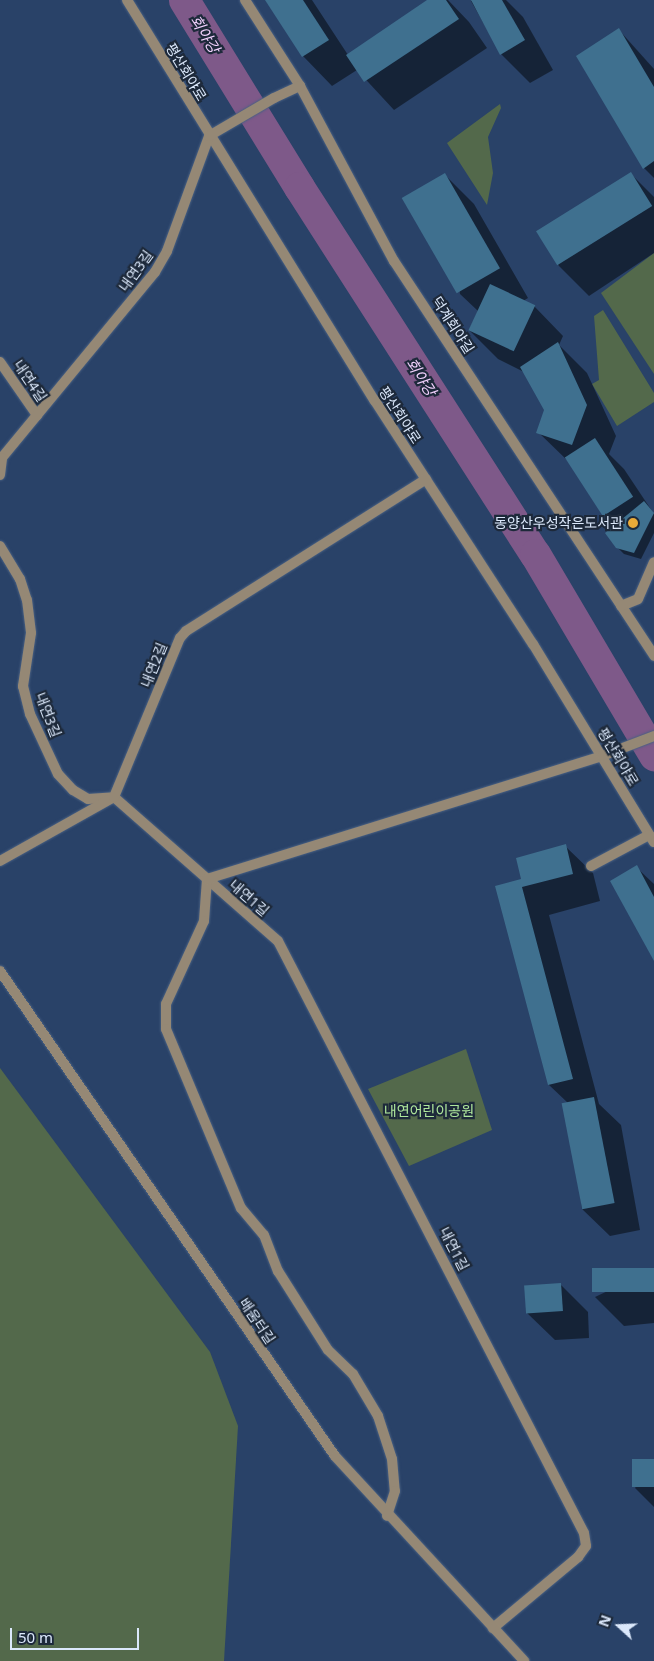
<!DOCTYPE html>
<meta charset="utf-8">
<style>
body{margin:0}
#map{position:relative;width:654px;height:1661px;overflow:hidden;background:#294268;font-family:"Noto Sans","Noto Sans KR",sans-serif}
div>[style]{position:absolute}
.green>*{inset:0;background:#53694b}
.shadow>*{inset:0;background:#0007}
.river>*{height:31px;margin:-15.5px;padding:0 15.5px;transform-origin:15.5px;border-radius:15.5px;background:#7e5989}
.building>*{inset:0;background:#3f708f;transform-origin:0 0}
.roads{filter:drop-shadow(0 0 1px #496082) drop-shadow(0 0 1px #496082)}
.street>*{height:10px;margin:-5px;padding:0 5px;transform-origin:5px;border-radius:5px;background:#958875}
.dots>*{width:14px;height:14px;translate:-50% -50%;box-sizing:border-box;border:2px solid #1d293a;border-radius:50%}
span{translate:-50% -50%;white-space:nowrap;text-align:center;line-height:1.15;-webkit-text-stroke:4.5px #1d293a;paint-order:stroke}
.street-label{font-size:14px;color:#dbe8fb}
.poi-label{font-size:14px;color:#dbe8fb}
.right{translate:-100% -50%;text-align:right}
.park-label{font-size:14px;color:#afe79c}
.water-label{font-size:15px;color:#f2d1fd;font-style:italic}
.north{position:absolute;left:594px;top:1601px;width:50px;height:50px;-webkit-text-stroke:4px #1d293a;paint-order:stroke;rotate:290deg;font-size:14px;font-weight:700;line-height:20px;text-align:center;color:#dbe8fb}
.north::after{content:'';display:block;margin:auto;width:18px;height:22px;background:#dbe8fb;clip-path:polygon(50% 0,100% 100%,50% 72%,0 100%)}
.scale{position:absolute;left:10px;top:1628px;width:129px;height:22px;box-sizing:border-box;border:2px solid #dbe8fb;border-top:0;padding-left:6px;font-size:15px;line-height:18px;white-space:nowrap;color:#dbe8fb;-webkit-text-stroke:4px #1d293a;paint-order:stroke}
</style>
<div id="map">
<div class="green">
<i style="clip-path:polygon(500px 104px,501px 108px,488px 137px,493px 173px,487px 205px,447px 143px)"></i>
<i style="clip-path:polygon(654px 253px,654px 374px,601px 293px)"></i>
<i style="clip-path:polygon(603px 310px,654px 393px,654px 402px,617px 426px,592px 384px,599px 380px,594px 316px)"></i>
<i style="clip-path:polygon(466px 1049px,492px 1130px,409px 1166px,368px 1089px)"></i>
<i style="clip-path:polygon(0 1068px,210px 1352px,238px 1426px,224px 1661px,0 1661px)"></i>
</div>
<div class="shadow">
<i style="clip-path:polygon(266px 0,312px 0,348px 55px,430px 0,448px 0,469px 22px,487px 48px,394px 110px,357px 70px,332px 86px,303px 56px)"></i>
<i style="clip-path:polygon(506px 0,523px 17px,553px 70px,530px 83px,501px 54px,471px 1px)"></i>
<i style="clip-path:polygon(619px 30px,654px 69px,654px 178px,644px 168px,578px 56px)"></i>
<i style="clip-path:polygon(444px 174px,474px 204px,528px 298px,523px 301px,534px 306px,563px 336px,559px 345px,587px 373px,616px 436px,609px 454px,624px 469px,654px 514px,654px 533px,641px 559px,624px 554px,617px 547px,615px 527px,570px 463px,538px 432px,545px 410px,524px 372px,498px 359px,469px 330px,478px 311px,460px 294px)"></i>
<i style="clip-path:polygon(631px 174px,654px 197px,654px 253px,589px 296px,559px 266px,539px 232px)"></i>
<i style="clip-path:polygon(565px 846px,593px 873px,600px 901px,549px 915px,599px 1104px,621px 1125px,640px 1230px,610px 1236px,582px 1209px,568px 1103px,549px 1085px,497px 887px,522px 880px)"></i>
<i style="clip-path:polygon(636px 867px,654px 884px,654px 958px)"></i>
<i style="clip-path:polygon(654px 1269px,654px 1323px,624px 1326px,595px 1297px)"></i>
<i style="clip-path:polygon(560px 1284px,588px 1312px,589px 1338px,555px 1340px,527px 1313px)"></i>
<i style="clip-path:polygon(654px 1461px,654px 1507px,635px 1488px)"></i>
</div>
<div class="river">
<i style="left:184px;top:0;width:220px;rotate:58.4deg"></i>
<i style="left:299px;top:187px;width:436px;rotate:57.3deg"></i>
<i style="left:535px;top:554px;width:234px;rotate:59.4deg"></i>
</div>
<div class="building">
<i style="clip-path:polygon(265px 0,303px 0,329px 40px,302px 57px)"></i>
<i style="clip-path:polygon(427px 0,446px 0,459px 19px,364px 82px,346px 55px)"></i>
<i style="clip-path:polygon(471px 0,502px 0,525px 40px,500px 55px)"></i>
<i style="clip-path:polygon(619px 28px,654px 87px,654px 161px,643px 169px,576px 56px)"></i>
<i style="left:631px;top:172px;width:40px;height:112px;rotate:58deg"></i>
<i style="left:445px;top:173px;width:110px;height:50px;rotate:60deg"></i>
<i style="left:490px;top:284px;width:50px;height:51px;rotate:25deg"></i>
<i style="clip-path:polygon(558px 342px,587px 405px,572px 445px,536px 433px,544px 410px,520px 367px)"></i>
<i style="left:595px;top:438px;width:70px;height:36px;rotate:57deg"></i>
<i style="clip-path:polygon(644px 501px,654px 513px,634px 553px,616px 548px,605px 533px)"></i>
<i style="clip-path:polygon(566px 844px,573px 874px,522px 887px,573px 1079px,548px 1085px,495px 886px,521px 879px,516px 858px)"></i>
<i style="clip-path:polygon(637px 865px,654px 897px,654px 961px,610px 881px)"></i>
<i style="left:594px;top:1097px;width:108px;height:33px;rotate:79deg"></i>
<i style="left:654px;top:1268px;width:24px;height:62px;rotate:90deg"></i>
<i style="left:561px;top:1283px;width:28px;height:37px;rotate:86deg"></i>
<i style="left:654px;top:1459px;width:28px;height:22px;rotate:90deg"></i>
</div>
<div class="roads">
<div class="street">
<i style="left:127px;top:0;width:471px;rotate:58.3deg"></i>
<i style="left:375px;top:401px;width:290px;rotate:57deg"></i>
<i style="left:533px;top:644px;width:232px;rotate:58.6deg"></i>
<i style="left:245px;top:0;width:102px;rotate:57.4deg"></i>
<i style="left:300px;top:86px;width:199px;rotate:61.8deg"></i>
<i style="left:394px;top:261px;width:473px;rotate:56.6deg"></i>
<i style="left:0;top:362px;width:65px;rotate:55.1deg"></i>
<i style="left:0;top:460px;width:244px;rotate:-50.5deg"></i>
<i style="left:155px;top:272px;width:24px;rotate:-60deg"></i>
<i style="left:167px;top:251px;width:122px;rotate:-69.9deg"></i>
<i style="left:209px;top:136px;width:75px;rotate:-30.3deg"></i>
<i style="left:274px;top:98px;width:29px;rotate:-25deg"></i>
<i style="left:0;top:475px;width:17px;rotate:-83deg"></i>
<i style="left:0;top:546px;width:39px;rotate:59deg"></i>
<i style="left:20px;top:579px;width:22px;rotate:72deg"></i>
<i style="left:27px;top:600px;width:33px;rotate:83deg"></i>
<i style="left:31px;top:633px;width:54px;rotate:98.6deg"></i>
<i style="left:23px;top:686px;width:29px;rotate:76deg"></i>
<i style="left:30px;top:714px;width:66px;rotate:65deg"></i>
<i style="left:58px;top:774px;width:22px;rotate:47deg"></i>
<i style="left:73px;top:790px;width:17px;rotate:31deg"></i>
<i style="left:88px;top:799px;width:26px;rotate:-4deg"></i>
<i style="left:114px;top:797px;width:218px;rotate:41.3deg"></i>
<i style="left:278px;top:941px;width:666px;rotate:62.67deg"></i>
<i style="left:584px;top:1533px;width:13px;rotate:81deg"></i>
<i style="left:586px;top:1546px;width:14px;rotate:126deg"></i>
<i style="left:578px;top:1557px;width:111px;rotate:140.1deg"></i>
<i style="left:621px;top:606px;width:18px;rotate:-22deg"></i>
<i style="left:638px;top:599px;width:40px;rotate:-66.6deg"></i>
<i style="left:0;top:861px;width:131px;rotate:-29.3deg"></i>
<i style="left:114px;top:797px;width:172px;rotate:-67.5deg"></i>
<i style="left:180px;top:638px;width:9px;rotate:-49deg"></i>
<i style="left:186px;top:631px;width:284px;rotate:-32.3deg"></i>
<i style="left:591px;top:866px;width:66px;rotate:-28.1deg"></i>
<i style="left:207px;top:879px;width:42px;rotate:94.1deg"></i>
<i style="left:204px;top:921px;width:91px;rotate:114.6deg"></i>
<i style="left:166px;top:1004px;width:25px;rotate:90deg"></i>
<i style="left:166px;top:1029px;width:194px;rotate:67.3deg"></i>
<i style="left:241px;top:1208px;width:35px;rotate:50deg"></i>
<i style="left:264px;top:1235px;width:39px;rotate:69deg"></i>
<i style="left:278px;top:1271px;width:93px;rotate:57.7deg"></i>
<i style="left:328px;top:1350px;width:35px;rotate:44deg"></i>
<i style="left:353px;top:1374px;width:49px;rotate:59.2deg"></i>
<i style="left:378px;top:1416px;width:45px;rotate:72deg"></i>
<i style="left:392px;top:1459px;width:32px;rotate:85deg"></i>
<i style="left:395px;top:1491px;width:26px;rotate:108deg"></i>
<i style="left:207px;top:879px;width:414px;rotate:-17.3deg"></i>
<i style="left:602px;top:756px;width:56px;rotate:-21deg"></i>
<i style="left:0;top:971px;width:589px;rotate:55.37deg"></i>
<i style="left:335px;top:1456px;width:279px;rotate:47.3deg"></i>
</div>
</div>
<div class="dots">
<i style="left:633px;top:523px;background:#e9aa38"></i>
</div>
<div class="street-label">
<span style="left:186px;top:72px;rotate:59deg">평산회야로</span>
<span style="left:136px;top:271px;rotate:-54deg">내연3길</span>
<span style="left:453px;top:325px;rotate:57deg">덕계회야길</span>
<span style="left:30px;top:381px;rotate:56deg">내연4길</span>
<span style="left:400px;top:415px;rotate:57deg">평산회야로</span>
<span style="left:154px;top:665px;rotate:-68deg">내연2길</span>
<span style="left:48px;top:715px;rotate:69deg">내연3길</span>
<span style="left:618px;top:757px;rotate:59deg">평산회야로</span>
<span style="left:249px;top:898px;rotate:41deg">내연1길</span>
<span style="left:454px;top:1249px;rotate:63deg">내연1길</span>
<span style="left:257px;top:1321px;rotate:56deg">배움터길</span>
</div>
<div class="poi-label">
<span class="right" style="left:623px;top:523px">동양산우성작은도서관</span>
</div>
<div class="park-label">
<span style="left:429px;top:1111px">내연어린이공원</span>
</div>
<div class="water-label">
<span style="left:205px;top:34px;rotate:58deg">회야강</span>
<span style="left:421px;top:377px;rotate:57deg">회야강</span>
</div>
<div class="north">N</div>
<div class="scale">50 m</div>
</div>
